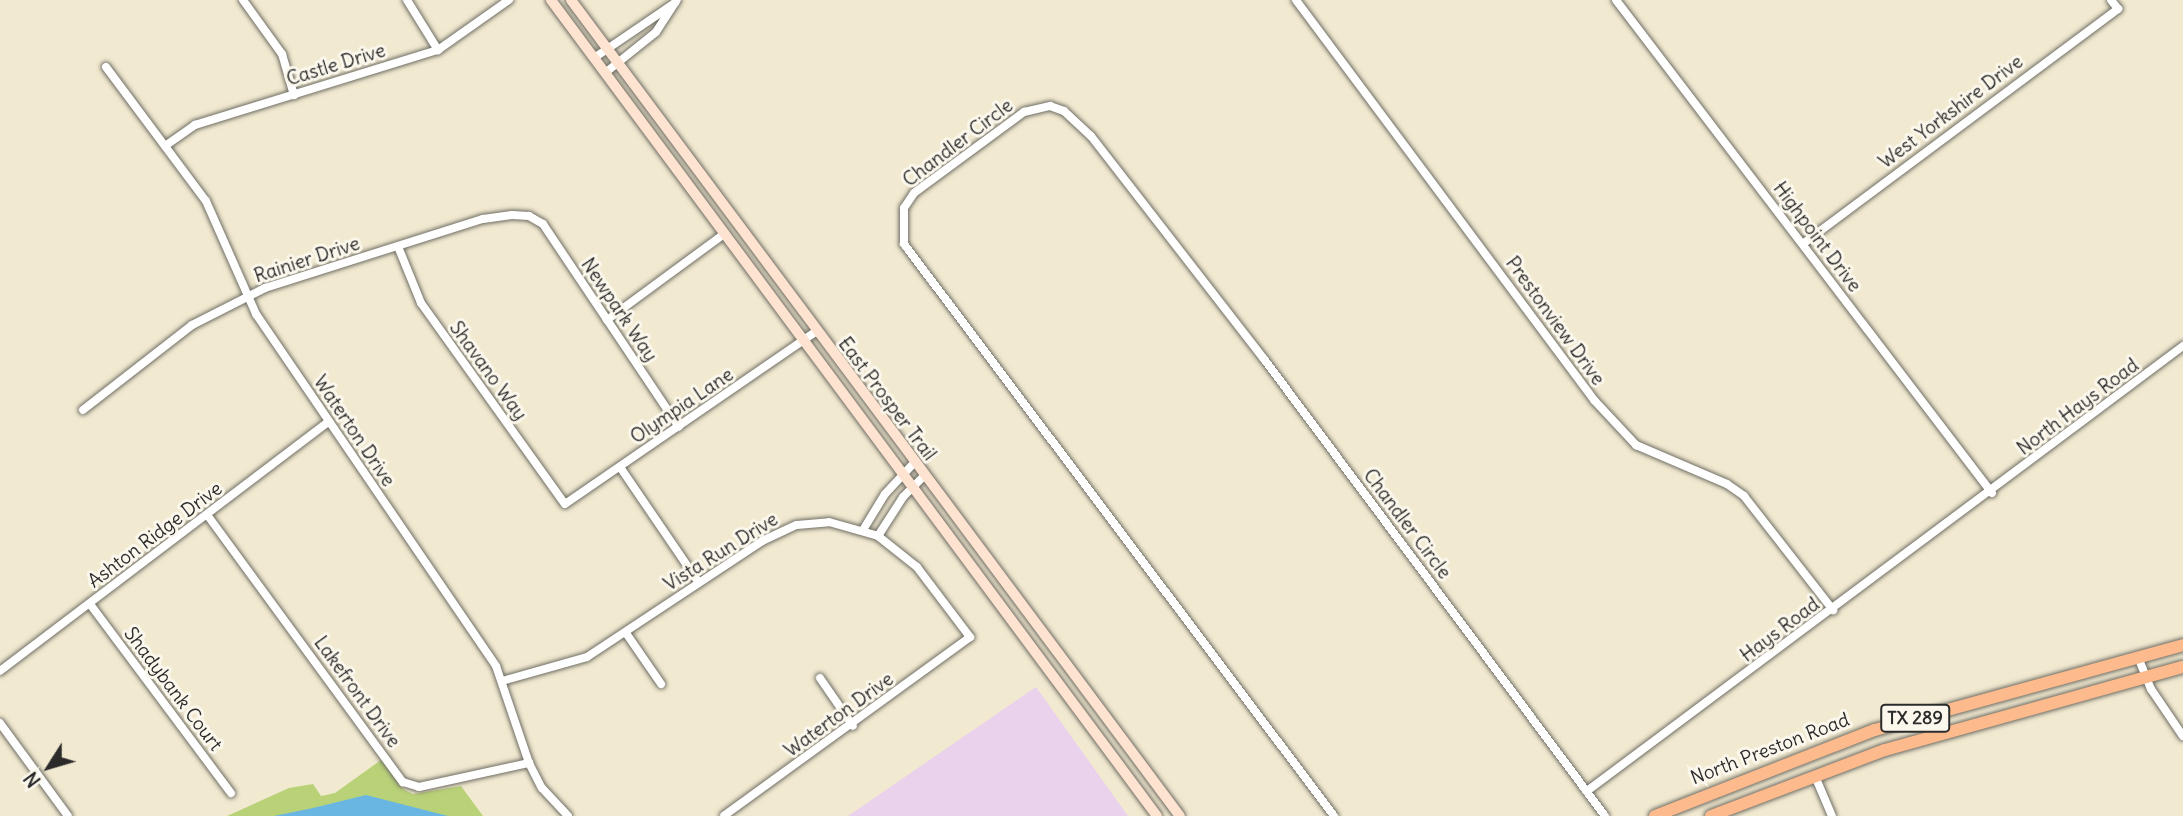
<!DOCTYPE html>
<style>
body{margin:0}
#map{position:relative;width:2183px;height:816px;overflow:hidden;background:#f1e9d0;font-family:Delius,sans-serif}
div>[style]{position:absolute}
.built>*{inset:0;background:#ead1ec}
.green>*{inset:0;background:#b9d278}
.water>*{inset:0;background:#69b6e3}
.roads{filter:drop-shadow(0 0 2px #706e65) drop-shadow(0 0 2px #706e65)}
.minor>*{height:8px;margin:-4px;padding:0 4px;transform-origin:4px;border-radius:4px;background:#fff}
.secondary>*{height:10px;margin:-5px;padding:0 5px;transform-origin:5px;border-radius:5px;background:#fee3d1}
.primary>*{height:12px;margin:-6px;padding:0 6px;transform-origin:6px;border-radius:6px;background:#fcba8d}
span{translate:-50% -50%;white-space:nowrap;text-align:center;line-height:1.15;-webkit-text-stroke:6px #fbf7ec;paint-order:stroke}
.shield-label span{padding:2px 5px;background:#fbf7ec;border:2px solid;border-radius:5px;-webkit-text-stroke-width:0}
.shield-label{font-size:18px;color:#2b2b2b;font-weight:700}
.street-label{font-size:19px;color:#2b2b2b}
.north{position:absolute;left:14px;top:732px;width:70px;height:70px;-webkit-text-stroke:5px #fbf7ec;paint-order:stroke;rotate:233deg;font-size:19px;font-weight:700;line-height:28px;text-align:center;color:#2b2b2b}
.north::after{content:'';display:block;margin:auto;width:24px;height:32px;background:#2b2b2b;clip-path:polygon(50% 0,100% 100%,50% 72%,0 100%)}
</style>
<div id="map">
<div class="built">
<i style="clip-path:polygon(1036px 687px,1128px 816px,848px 816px)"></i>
</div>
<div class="green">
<i style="clip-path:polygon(381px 760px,403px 789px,413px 794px,461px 786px,483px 816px,227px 816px,289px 788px,313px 784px,321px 796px,335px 793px)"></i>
</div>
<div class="water">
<i style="clip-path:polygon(366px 795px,448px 816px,274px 816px,313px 808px)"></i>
</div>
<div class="roads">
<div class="minor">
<i style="left:243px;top:0;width:67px;rotate:54.2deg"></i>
<i style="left:282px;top:54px;width:43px;rotate:73.7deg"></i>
<i style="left:407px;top:0;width:59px;rotate:58.2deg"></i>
<i style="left:1296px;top:0;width:499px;rotate:53.3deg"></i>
<i style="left:1594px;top:400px;width:62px;rotate:47deg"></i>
<i style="left:1636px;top:445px;width:99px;rotate:23.2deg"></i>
<i style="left:1727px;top:484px;width:21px;rotate:35deg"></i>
<i style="left:1744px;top:496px;width:145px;rotate:52deg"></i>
<i style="left:1616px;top:0;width:620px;rotate:52.67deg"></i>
<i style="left:594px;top:58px;width:98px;rotate:-34.2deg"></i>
<i style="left:106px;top:67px;width:167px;rotate:53.3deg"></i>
<i style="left:206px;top:201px;width:124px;rotate:66.1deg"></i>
<i style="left:256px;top:314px;width:426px;rotate:55.7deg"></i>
<i style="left:496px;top:666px;width:102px;rotate:71.2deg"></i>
<i style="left:529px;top:763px;width:28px;rotate:63deg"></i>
<i style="left:542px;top:788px;width:38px;rotate:47deg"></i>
<i style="left:605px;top:73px;width:65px;rotate:-38.8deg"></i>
<i style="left:656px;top:32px;width:38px;rotate:-57deg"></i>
<i style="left:165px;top:146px;width:37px;rotate:-35deg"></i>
<i style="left:195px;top:125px;width:254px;rotate:-17.2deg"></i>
<i style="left:438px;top:50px;width:87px;rotate:-35.2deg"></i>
<i style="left:1804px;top:243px;width:392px;rotate:-36.7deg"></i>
<i style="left:2118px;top:9px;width:11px;rotate:-128deg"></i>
<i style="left:399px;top:249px;width:58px;rotate:67.8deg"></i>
<i style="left:421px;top:303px;width:247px;rotate:54.4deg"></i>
<i style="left:565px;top:504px;width:303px;rotate:-34.5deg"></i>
<i style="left:607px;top:320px;width:145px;rotate:-36.3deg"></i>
<i style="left:83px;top:410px;width:138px;rotate:-37.9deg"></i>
<i style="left:192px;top:325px;width:82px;rotate:-26.9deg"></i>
<i style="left:265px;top:288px;width:229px;rotate:-17.6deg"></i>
<i style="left:483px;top:219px;width:29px;rotate:-8deg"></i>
<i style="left:512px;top:215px;width:17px;rotate:3deg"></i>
<i style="left:529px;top:216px;width:16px;rotate:30deg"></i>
<i style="left:543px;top:224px;width:244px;rotate:56.2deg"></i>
<i style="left:620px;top:467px;width:140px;rotate:55.7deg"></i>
<i style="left:208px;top:516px;width:330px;rotate:53.8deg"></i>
<i style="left:403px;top:782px;width:17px;rotate:17deg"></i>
<i style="left:419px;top:787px;width:113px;rotate:-12.3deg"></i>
<i style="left:863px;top:530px;width:42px;rotate:-58.6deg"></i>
<i style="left:885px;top:494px;width:42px;rotate:-46.9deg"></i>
<i style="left:878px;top:536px;width:46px;rotate:-57.3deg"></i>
<i style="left:903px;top:497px;width:30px;rotate:-45deg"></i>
<i style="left:90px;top:604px;width:236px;rotate:53.3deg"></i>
<i style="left:626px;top:633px;width:62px;rotate:55.5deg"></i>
<i style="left:2138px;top:657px;width:35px;rotate:68deg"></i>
<i style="left:2151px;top:689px;width:57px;rotate:55.8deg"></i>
<i style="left:0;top:671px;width:412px;rotate:-37.2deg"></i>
<i style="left:820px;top:678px;width:58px;rotate:55.5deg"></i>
<i style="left:502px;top:681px;width:88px;rotate:-15.8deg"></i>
<i style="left:587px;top:657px;width:210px;rotate:-33.5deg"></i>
<i style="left:762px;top:541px;width:38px;rotate:-25deg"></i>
<i style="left:797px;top:525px;width:32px;rotate:-5deg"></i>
<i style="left:829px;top:522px;width:51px;rotate:15.9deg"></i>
<i style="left:878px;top:536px;width:50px;rotate:38.5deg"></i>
<i style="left:917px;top:567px;width:88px;rotate:52.9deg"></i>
<i style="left:970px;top:637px;width:304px;rotate:144deg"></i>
<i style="left:0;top:723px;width:115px;rotate:53.8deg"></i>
<i style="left:1815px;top:776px;width:43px;rotate:67deg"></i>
<i style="left:1587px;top:791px;width:744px;rotate:-36.75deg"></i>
<i style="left:1334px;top:816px;width:716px;rotate:-126.93deg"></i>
<i style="left:904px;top:244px;width:36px;rotate:-90deg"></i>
<i style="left:904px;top:208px;width:18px;rotate:-56deg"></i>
<i style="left:914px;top:193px;width:137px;rotate:-36.4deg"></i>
<i style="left:1024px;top:112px;width:27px;rotate:-13deg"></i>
<i style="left:1050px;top:106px;width:15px;rotate:20deg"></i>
<i style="left:1064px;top:111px;width:37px;rotate:43deg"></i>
<i style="left:1091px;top:136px;width:282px;rotate:52.2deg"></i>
<i style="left:1264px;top:359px;width:570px;rotate:53.27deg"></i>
</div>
<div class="secondary">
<i style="left:551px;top:0;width:1016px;rotate:53.4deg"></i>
<i style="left:571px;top:0;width:1018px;rotate:53.27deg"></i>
</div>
<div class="primary">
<i style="left:1655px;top:816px;width:236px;rotate:-21.4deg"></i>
<i style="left:1875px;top:730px;width:320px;rotate:-15.4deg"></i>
<i style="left:1711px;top:816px;width:186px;rotate:-20.8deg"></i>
<i style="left:1885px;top:750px;width:309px;rotate:-15.6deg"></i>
</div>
</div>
<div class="shield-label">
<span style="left:1915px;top:718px">TX 289</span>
</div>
<div class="street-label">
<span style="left:336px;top:65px;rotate:-17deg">Castle Drive</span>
<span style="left:1951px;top:112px;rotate:-37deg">West Yorkshire Drive</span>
<span style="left:958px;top:143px;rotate:-37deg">Chandler Circle</span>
<span style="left:1817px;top:237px;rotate:53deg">Highpoint Drive</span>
<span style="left:307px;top:260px;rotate:-18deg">Rainier Drive</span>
<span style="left:619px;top:310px;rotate:56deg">Newpark Way</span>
<span style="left:1555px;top:321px;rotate:54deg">Prestonview Drive</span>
<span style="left:488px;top:371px;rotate:54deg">Shavano Way</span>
<span style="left:887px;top:399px;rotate:53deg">East Prosper Trail</span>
<span style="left:682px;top:406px;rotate:-34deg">Olympia Lane</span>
<span style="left:2078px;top:407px;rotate:-37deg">North Hays Road</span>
<span style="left:354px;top:431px;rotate:56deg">Waterton Drive</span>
<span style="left:1407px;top:524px;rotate:53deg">Chandler Circle</span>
<span style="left:155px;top:535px;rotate:-37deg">Ashton Ridge Drive</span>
<span style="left:721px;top:552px;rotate:-32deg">Vista Run Drive</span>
<span style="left:1780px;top:630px;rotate:-37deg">Hays Road</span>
<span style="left:173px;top:689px;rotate:53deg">Shadybank Court</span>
<span style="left:357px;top:692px;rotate:54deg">Lakefront Drive</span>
<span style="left:839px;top:715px;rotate:-36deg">Waterton Drive</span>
<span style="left:1770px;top:749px;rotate:-21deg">North Preston Road</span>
</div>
<div class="north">N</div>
</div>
